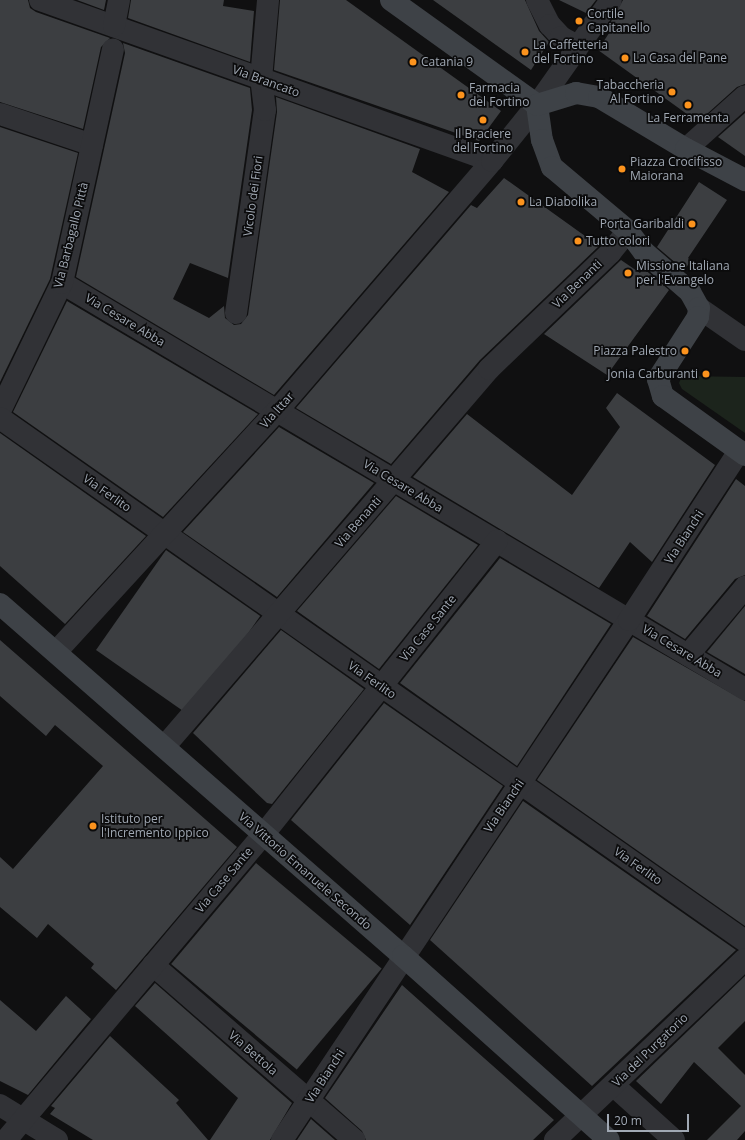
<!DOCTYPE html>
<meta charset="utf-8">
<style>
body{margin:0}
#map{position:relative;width:745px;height:1140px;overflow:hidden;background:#101011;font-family:"Open Sans",sans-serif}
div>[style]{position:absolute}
.green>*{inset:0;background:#1c241c}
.building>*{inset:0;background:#3c3e41;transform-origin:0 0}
.street>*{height:22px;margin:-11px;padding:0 11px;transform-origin:11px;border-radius:11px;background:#313236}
.secondary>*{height:22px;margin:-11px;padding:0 11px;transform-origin:11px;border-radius:11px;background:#3e4247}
.dots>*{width:11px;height:11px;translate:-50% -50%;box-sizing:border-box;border:2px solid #0b0b0c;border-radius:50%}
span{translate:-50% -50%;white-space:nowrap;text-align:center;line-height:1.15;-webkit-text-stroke:3.5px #0b0b0c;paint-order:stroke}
.poi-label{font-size:12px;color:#a0a8b3}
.left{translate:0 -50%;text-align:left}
.right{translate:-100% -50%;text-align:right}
.street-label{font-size:12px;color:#a0a8b3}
.scale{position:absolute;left:607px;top:1114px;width:82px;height:18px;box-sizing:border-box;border:2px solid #a0a8b3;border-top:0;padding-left:5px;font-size:12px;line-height:14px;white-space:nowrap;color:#a0a8b3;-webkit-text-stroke:3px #0b0b0c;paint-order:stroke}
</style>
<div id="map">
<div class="green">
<i style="clip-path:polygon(682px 376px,745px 377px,745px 433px,682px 389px,679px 383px)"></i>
</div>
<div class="building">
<i style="clip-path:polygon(0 0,28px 0,30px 8px,36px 12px,110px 38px,101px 47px,83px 129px,0 102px)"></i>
<i style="clip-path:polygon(77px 0,106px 0,104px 10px)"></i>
<i style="clip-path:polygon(131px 0,224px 0,223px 6px,254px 11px,250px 62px,128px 18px)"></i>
<i style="clip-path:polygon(280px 0,346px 0,501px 111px,479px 141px,274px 70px)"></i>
<i style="clip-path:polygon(433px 0,525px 0,539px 31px,549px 42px,531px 70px)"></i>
<i style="clip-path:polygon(559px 0,596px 0,586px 13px)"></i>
<i style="clip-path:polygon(623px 0,745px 0,745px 84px,737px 87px,698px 122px,598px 50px,613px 27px,609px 25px)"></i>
<i style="clip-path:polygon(123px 43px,250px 88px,252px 110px,228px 278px,190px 263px,173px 299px,209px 318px,224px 306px,225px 318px,234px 325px,241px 324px,248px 315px,277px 112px,276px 97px,420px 149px,412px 172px,449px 192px,274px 395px,76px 277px,125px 53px)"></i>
<i style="clip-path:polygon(745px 113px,745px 156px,718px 137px)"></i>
<i style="clip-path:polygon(0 127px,78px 153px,50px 279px,0 382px)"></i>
<i style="clip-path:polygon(504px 178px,599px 246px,480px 360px,391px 464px,296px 408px,471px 205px,477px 208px)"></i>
<i style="clip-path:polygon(699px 182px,727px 200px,688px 258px,691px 261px,684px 270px,657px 247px)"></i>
<i style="clip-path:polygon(621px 260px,640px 273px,643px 268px,669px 290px,607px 375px,544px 334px)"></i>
<i style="clip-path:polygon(67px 301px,258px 414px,163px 517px,13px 412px)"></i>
<i style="clip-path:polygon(617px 393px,715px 465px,652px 562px,630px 542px,599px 588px,413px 477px,467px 414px,572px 495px,620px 427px,606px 408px)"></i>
<i style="clip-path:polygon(279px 427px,374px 483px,277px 597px,183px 532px)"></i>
<i style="clip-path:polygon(0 433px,146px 536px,65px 624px,0 566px)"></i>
<i style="clip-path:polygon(736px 479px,745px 486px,745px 575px,735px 579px,685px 639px,647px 616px)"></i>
<i style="clip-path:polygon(396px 496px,478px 545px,379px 669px,297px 611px)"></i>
<i style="left:166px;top:550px;width:115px;height:122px;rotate:35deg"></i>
<i style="clip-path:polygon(500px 558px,611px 624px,517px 766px,400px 683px)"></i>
<i style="clip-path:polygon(745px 606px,745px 674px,707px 652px)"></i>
<i style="clip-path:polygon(281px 630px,364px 689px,272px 804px,267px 803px,193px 733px)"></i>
<i style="clip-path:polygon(633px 637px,745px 701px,745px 926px,537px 780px)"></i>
<i style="clip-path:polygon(0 640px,237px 847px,116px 990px,91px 968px,94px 964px,48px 924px,37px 938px,0 907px,0 857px,13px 869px,103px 766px,55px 725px,46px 736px,0 696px)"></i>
<i style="clip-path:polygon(384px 703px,503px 786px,410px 925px,291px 820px)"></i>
<i style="clip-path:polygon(523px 801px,736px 950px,592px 1086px,430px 940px)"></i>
<i style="left:256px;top:863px;width:164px;height:132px;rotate:40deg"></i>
<i style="clip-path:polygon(745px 976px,745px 1021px,718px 1048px,745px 1075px,745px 1131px,737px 1140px,707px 1140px,741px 1106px,694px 1062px,661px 1104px,636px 1081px)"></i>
<i style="clip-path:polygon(155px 983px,292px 1103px,270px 1140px,210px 1140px,238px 1098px,135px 1006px)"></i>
<i style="clip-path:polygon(402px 985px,458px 1035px,554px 1120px,533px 1140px,366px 1140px,362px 1131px,325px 1098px)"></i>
<i style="clip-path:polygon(66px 996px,91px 1019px,28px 1095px,0 1081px,0 1000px,36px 1031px)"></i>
<i style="clip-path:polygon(110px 1036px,179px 1100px,176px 1103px,208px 1140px,93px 1140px,50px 1114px,55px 1108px,51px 1106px)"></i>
<i style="clip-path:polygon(311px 1119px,335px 1140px,297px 1140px)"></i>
</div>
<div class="street">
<i style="left:40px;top:0;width:480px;rotate:19.6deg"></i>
<i style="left:537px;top:0;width:28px;rotate:63deg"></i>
<i style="left:550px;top:25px;width:16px;rotate:47deg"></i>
<i style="left:561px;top:37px;width:18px;rotate:29deg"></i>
<i style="left:114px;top:26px;width:26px;rotate:-79deg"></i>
<i style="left:0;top:114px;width:97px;rotate:18.6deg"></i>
<i style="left:686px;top:149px;width:79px;rotate:-41.9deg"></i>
<i style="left:62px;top:283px;width:795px;rotate:30.73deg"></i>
<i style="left:699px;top:308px;width:56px;rotate:34.8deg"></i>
<i style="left:236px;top:313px;width:205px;rotate:-81.9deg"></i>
<i style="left:265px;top:110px;width:31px;rotate:-97deg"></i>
<i style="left:261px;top:79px;width:79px;rotate:-84.9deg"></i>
<i style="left:0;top:411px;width:142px;rotate:-64.2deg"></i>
<i style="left:62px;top:283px;width:239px;rotate:-77.7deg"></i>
<i style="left:0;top:418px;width:910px;rotate:35.07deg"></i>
<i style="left:56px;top:652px;width:327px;rotate:-47.5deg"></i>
<i style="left:277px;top:411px;width:330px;rotate:-49.3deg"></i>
<i style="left:492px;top:161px;width:72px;rotate:-51.2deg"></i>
<i style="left:537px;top:105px;width:128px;rotate:-54.8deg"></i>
<i style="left:688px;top:655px;width:89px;rotate:-50deg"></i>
<i style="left:164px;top:747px;width:499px;rotate:-49.3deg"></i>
<i style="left:489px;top:369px;width:168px;rotate:-43.8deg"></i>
<i style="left:610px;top:253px;width:28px;rotate:-51deg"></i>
<i style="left:153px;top:965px;width:267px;rotate:41deg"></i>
<i style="left:613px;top:1085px;width:82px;rotate:42deg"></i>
<i style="left:0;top:1105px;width:67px;rotate:31.6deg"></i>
<i style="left:6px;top:1140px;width:399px;rotate:-49.9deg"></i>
<i style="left:263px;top:835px;width:376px;rotate:-51.5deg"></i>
<i style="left:282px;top:1140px;width:625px;rotate:-56.28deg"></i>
<i style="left:629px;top:620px;width:202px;rotate:-56.9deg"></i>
<i style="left:555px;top:1140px;width:262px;rotate:-43.6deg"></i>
</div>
<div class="secondary">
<i style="left:391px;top:0;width:180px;rotate:35.7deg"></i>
<i style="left:537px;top:105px;width:35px;rotate:82deg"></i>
<i style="left:542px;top:140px;width:29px;rotate:70deg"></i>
<i style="left:552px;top:167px;width:99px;rotate:40.1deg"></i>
<i style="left:628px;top:231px;width:26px;rotate:53deg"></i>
<i style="left:644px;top:252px;width:61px;rotate:41deg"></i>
<i style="left:690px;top:292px;width:18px;rotate:61deg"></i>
<i style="left:699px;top:308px;width:9px;rotate:96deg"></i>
<i style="left:698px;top:317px;width:74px;rotate:122.8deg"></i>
<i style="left:658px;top:379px;width:18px;rotate:74deg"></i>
<i style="left:663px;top:396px;width:101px;rotate:35.7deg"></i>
<i style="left:537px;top:105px;width:41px;rotate:-17.1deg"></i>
<i style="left:576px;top:93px;width:23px;rotate:10deg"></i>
<i style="left:599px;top:97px;width:101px;rotate:30.9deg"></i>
<i style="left:686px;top:149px;width:67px;rotate:27.7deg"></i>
<i style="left:0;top:604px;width:535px;rotate:41.14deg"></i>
<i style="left:403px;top:956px;width:276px;rotate:41.8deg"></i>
</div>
<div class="dots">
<i style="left:579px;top:21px;background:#fc931d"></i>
<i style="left:525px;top:52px;background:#fc931d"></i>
<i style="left:625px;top:58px;background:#fc931d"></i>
<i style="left:413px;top:62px;background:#fc931d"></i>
<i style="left:672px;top:92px;background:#fc931d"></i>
<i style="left:461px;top:95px;background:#fc931d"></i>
<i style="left:688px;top:105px;background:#fc931d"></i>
<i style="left:483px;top:120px;background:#fc931d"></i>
<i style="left:622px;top:169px;background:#fc931d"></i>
<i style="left:521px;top:202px;background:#fc931d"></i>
<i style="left:692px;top:224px;background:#fc931d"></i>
<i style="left:578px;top:241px;background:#fc931d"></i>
<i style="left:628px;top:273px;background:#fc931d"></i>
<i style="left:685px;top:351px;background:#fc931d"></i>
<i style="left:706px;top:374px;background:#fc931d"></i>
<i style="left:93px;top:826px;background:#fc931d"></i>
</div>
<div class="poi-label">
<span class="left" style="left:587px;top:21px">Cortile<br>Capitanello</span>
<span class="left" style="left:533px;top:52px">La Caffetteria<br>del Fortino</span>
<span class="left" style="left:633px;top:58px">La Casa del Pane</span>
<span class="left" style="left:421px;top:62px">Catania 9</span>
<span class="right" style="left:664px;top:92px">Tabaccheria<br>Al Fortino</span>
<span class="left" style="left:469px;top:95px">Farmacia<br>del Fortino</span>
<span style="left:688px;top:118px">La Ferramenta</span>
<span style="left:483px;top:141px">Il Braciere<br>del Fortino</span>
<span class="left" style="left:630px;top:169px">Piazza Crocifisso<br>Maiorana</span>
<span class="left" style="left:529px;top:202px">La Diabolika</span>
<span class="right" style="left:684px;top:224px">Porta Garibaldi</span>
<span class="left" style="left:586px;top:241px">Tutto colori</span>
<span class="left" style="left:636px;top:273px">Missione Italiana<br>per l'Evangelo</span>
<span class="right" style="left:677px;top:351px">Piazza Palestro</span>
<span class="right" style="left:698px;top:374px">Jonia Carburanti</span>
<span class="left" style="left:101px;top:826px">Istituto per<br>l'Incremento Ippico</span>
</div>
<div class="street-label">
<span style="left:266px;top:81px;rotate:20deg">Via Brancato</span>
<span style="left:253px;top:196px;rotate:-82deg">Vicolo dei Fiori</span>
<span style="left:71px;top:235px;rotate:-76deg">Via Barbagallo Pittà</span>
<span style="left:577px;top:284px;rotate:-44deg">Via Benanti</span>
<span style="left:125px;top:320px;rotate:31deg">Via Cesare Abba</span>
<span style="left:277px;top:410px;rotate:-48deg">Via Ittar</span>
<span style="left:403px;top:486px;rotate:31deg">Via Cesare Abba</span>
<span style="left:107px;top:493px;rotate:35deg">Via Ferlito</span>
<span style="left:358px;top:522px;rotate:-49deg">Via Benanti</span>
<span style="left:684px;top:537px;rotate:-57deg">Via Bianchi</span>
<span style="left:428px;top:628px;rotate:-51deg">Via Case Sante</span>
<span style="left:682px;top:651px;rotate:31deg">Via Cesare Abba</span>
<span style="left:372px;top:680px;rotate:35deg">Via Ferlito</span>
<span style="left:504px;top:806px;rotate:-56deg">Via Bianchi</span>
<span style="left:638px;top:866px;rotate:35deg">Via Ferlito</span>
<span style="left:305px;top:871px;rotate:41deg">Via Vittorio Emanuele Secondo</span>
<span style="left:224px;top:880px;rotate:-50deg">Via Case Sante</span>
<span style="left:650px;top:1050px;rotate:-44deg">Via del Purgatorio</span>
<span style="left:253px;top:1053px;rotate:41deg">Via Bettola</span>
<span style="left:325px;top:1076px;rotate:-57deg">Via Bianchi</span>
</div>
<div class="scale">20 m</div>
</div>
